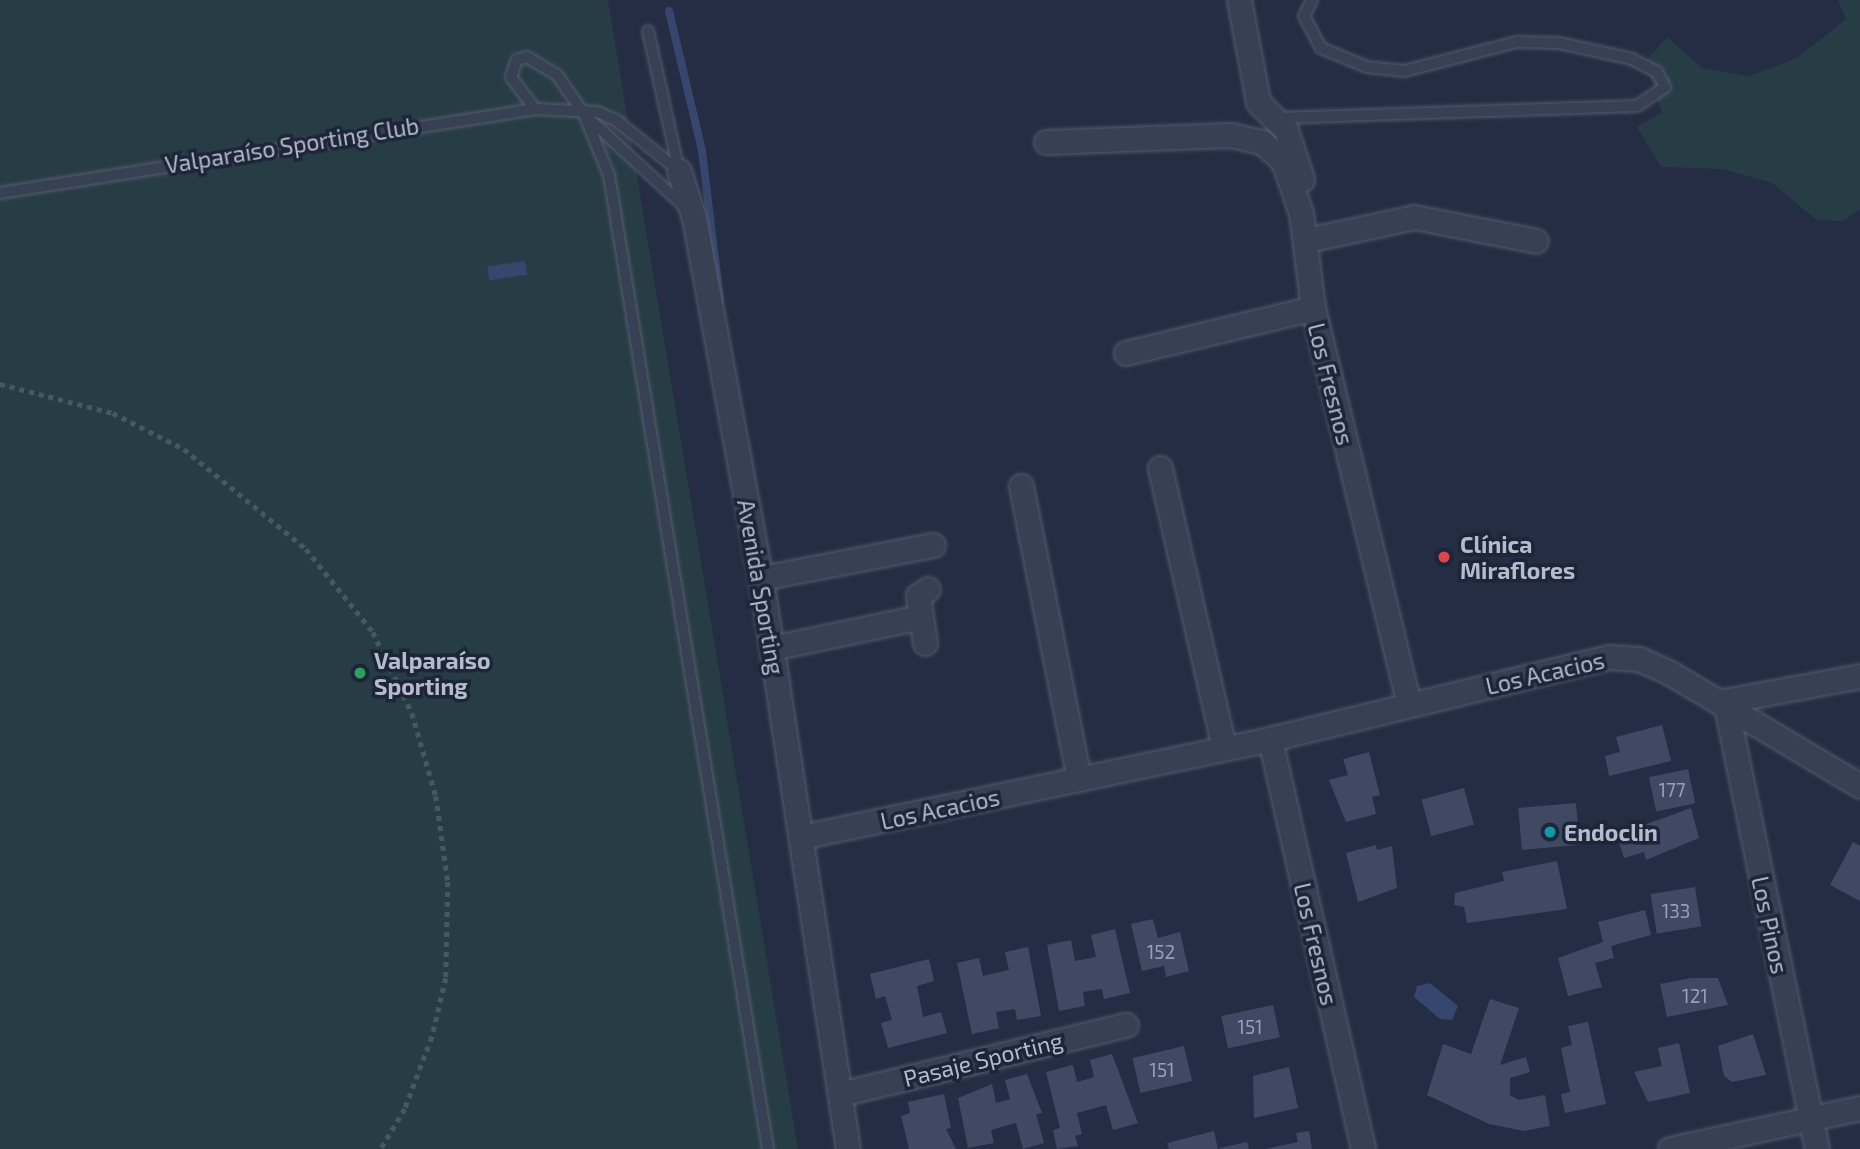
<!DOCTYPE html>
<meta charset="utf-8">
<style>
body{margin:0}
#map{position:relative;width:1860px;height:1149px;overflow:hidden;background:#242d44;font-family:"Exo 2",sans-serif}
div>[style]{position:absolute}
.green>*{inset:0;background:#263d45}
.water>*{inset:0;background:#36466c;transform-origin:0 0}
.stream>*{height:8px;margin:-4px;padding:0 4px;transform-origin:4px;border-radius:4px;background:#36466c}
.building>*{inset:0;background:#404964;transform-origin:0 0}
.path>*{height:4.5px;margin-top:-2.25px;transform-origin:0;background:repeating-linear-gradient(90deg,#445a61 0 5px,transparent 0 10px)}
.roads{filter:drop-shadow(0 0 2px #535b6d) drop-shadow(0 0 2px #535b6d)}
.lane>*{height:10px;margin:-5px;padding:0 5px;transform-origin:5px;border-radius:5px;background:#384053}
.street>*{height:23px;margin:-11.5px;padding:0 11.5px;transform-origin:11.5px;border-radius:11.5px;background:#384053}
.dots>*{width:19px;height:19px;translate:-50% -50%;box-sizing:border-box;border:4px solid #1d2538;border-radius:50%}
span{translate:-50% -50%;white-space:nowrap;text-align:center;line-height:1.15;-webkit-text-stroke:7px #1d2538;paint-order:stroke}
.number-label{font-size:19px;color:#989eb3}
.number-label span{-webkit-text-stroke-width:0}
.street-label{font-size:23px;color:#b5bbcd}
.poi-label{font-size:23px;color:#b5bbcd;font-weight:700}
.left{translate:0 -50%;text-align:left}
</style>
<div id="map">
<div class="green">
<i style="clip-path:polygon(0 0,608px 0,798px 1149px,0 1149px)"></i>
<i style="clip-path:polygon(1838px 0,1860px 0,1860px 209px,1842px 221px,1817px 220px,1772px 183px,1723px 169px,1661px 167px,1637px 127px,1662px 112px,1645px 62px,1667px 37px,1702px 68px,1749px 76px,1797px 58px,1846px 19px)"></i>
</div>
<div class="water">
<i style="left:525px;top:261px;width:14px;height:38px;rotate:82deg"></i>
<i style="clip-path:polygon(1430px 983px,1458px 1006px,1452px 1020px,1440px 1019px,1414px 997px,1417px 986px)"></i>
</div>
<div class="stream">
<i style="left:669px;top:11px;width:144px;rotate:76.7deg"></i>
<i style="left:702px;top:151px;width:150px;rotate:83.1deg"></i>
</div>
<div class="building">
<i style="clip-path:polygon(1662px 725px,1671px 761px,1609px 776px,1605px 756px,1620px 752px,1616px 737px)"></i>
<i style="clip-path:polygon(1369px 752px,1380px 795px,1372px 797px,1376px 814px,1346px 822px,1329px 780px,1348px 775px,1343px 759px)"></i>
<i style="left:1688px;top:769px;width:35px;height:40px;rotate:78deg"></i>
<i style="left:1464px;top:788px;width:38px;height:44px;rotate:75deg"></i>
<i style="left:1576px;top:803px;width:42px;height:58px;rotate:85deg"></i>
<i style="clip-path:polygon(1691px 808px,1699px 838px,1646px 860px,1644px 852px,1624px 858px,1617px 835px)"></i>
<i style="clip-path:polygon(1853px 842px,1860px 846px,1860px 901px,1830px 885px)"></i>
<i style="clip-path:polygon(1376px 845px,1377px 850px,1392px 846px,1397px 888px,1358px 902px,1346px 853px)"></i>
<i style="clip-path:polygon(1557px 861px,1567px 909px,1467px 923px,1464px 907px,1454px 905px,1455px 893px,1504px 881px,1502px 872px)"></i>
<i style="left:1695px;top:887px;width:40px;height:45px;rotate:81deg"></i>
<i style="clip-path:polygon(1645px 910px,1651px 935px,1611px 946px,1614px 958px,1595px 963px,1602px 987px,1568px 996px,1558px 958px,1603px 942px,1598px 922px)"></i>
<i style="clip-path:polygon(1153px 919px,1158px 938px,1180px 932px,1189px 971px,1166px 977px,1164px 966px,1142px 971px,1131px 924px)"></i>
<i style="clip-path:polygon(1115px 929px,1130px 993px,1104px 999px,1102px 989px,1083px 992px,1085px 1006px,1059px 1011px,1047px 945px,1071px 940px,1075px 961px,1096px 957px,1091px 935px)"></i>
<i style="clip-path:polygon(1028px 947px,1041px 1016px,1017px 1020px,1015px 1009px,996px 1012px,999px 1028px,972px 1034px,957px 963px,979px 958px,983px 976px,1009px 970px,1005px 952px)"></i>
<i style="clip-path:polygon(929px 959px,934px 981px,917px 986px,923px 1017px,941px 1012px,947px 1033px,888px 1048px,881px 1023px,892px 1020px,885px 996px,876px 999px,870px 974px)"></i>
<i style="clip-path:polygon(1691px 978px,1718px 978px,1728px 1005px,1667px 1017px,1660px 984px)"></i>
<i style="clip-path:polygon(1490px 999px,1519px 1008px,1500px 1065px,1526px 1057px,1530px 1072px,1510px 1078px,1510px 1095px,1519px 1100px,1545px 1095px,1550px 1126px,1524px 1131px,1489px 1124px,1427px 1095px,1443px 1044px,1471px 1054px)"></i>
<i style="left:1273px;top:1005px;width:33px;height:53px;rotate:78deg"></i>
<i style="clip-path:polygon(1588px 1022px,1606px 1104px,1565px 1113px,1561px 1094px,1570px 1092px,1561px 1048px,1572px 1045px,1568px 1026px)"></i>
<i style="clip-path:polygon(1753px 1034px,1766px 1075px,1732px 1082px,1724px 1076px,1718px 1046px)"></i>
<i style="clip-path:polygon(1679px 1043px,1690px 1093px,1648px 1102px,1634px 1072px,1662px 1066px,1658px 1048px)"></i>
<i style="left:1184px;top:1046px;width:36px;height:53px;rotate:77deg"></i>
<i style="clip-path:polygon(1112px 1054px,1138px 1123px,1113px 1130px,1106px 1105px,1077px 1113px,1082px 1134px,1075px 1136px,1078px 1146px,1057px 1149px,1053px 1130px,1060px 1128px,1046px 1072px,1073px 1065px,1077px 1082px,1088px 1079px,1094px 1077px,1090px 1060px)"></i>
<i style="clip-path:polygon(1289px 1067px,1298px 1108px,1254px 1118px,1253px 1076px)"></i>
<i style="clip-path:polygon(1027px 1074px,1042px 1113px,1036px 1114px,1044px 1143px,1023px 1149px,1016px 1123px,991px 1130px,994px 1143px,968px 1148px,958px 1098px,992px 1084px,996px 1103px,1010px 1099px,1005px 1080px)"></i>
<i style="clip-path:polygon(944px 1094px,951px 1128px,946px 1129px,956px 1149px,909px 1149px,901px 1116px,910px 1113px,908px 1102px)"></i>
<i style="clip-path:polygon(1214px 1131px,1218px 1149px,1169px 1149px,1167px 1143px)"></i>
<i style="clip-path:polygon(1309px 1131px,1312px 1149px,1265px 1149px,1298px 1142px,1296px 1133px)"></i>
<i style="clip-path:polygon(1247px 1142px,1249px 1149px,1220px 1149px,1220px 1148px)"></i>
</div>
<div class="path">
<i style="left:0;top:384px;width:117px;rotate:14.4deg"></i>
<i style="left:113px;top:413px;width:80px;rotate:26.9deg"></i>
<i style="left:184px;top:449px;width:158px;rotate:39.3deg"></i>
<i style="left:306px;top:549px;width:107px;rotate:51.1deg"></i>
<i style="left:373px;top:632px;width:90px;rotate:64.3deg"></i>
<i style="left:412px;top:713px;width:86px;rotate:73.9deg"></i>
<i style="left:436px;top:796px;width:87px;rotate:82.1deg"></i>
<i style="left:448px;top:882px;width:96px;rotate:91.2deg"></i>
<i style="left:446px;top:978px;width:61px;rotate:103.3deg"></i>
<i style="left:432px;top:1037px;width:77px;rotate:110.6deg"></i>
<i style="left:405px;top:1109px;width:47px;rotate:121deg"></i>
</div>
<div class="roads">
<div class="lane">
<i style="left:648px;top:31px;width:143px;rotate:77.5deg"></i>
<i style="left:535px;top:109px;width:40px;rotate:-127deg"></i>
<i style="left:511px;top:77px;width:18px;rotate:-71deg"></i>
<i style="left:517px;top:60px;width:10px;rotate:-17deg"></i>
<i style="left:527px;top:57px;width:35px;rotate:31deg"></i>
<i style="left:557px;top:75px;width:47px;rotate:55.3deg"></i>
<i style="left:584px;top:114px;width:66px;rotate:67.7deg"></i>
<i style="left:609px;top:175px;width:987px;rotate:80.73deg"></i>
<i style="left:586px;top:116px;width:134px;rotate:42.6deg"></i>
<i style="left:1278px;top:118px;width:359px;rotate:-1.9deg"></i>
<i style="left:1637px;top:106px;width:34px;rotate:-34deg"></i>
<i style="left:1665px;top:87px;width:17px;rotate:-118deg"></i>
<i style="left:1657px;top:72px;width:28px;rotate:-153deg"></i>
<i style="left:1632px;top:59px;width:75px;rotate:-167.6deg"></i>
<i style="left:1559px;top:43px;width:42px;rotate:-178.6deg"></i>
<i style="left:1517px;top:42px;width:117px;rotate:165.6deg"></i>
<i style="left:1404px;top:71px;width:37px;rotate:-174deg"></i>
<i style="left:1367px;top:67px;width:50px;rotate:-157.6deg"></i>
<i style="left:1321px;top:48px;width:36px;rotate:-118deg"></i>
<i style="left:1304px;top:16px;width:18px;rotate:-63deg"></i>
<i style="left:0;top:193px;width:542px;rotate:-8.92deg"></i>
<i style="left:535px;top:109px;width:62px;rotate:2.8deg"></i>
<i style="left:597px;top:112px;width:21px;rotate:23deg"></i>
<i style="left:616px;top:120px;width:81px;rotate:39deg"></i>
</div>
<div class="street">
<i style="left:1239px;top:0;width:104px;rotate:79.4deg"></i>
<i style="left:1258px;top:102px;width:40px;rotate:45deg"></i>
<i style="left:1286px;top:130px;width:52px;rotate:71.9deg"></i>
<i style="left:1046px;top:142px;width:185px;rotate:-2.2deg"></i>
<i style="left:1231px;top:135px;width:32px;rotate:13deg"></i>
<i style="left:1262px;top:142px;width:28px;rotate:42deg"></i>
<i style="left:1283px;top:161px;width:55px;rotate:70.9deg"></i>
<i style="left:1301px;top:213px;width:96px;rotate:82.8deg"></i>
<i style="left:1313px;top:308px;width:408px;rotate:76.4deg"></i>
<i style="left:679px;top:171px;width:49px;rotate:72.3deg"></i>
<i style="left:694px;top:218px;width:366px;rotate:79.5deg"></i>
<i style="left:761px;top:578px;width:578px;rotate:81.34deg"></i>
<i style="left:1307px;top:240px;width:109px;rotate:-12.1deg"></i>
<i style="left:1414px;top:217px;width:124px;rotate:11.1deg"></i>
<i style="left:1126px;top:353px;width:192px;rotate:-13.5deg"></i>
<i style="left:1160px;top:468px;width:287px;rotate:77.1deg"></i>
<i style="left:1021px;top:486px;width:299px;rotate:78.8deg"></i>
<i style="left:761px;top:578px;width:175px;rotate:-10.9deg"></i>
<i style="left:925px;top:643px;width:48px;rotate:-98.5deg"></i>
<i style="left:918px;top:596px;width:12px;rotate:-35deg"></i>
<i style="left:772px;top:648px;width:151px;rotate:-11.8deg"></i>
<i style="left:1725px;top:701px;width:457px;rotate:78.4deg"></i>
<i style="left:1725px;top:701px;width:137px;rotate:-10.5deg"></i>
<i style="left:1270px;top:739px;width:420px;rotate:77.2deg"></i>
<i style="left:801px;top:837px;width:479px;rotate:-11.8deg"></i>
<i style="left:1270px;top:739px;width:349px;rotate:-13.6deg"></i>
<i style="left:1609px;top:657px;width:30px;rotate:4deg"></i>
<i style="left:1639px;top:659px;width:34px;rotate:24deg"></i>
<i style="left:1670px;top:673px;width:221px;rotate:30.7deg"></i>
<i style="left:840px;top:1094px;width:294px;rotate:-13.6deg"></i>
<i style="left:1670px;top:1149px;width:194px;rotate:-12.2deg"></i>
</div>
</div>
<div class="dots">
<i style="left:1444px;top:557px;background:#e0444e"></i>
<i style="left:360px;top:673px;background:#2e9e5b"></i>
<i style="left:1550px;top:832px;background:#0f9aa8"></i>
</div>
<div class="number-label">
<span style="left:1672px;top:790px">177</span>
<span style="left:1676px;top:911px">133</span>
<span style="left:1161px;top:952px">152</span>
<span style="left:1695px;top:996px">121</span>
<span style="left:1250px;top:1027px">151</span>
<span style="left:1162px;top:1070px">151</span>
</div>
<div class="street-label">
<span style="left:292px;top:145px;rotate:-9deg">Valparaíso Sporting Club</span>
<span style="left:1331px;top:384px;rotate:76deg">Los Fresnos</span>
<span style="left:761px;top:587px;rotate:80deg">Avenida Sporting</span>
<span style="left:1545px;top:673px;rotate:-13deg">Los Acacios</span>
<span style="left:940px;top:809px;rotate:-12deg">Los Acacios</span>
<span style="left:1770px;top:925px;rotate:78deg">Los Pinos</span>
<span style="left:1316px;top:944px;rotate:77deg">Los Fresnos</span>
<span style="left:983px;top:1059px;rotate:-14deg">Pasaje Sporting</span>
</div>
<div class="poi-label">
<span class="left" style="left:1460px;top:557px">Clínica<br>Miraflores</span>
<span class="left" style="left:374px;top:673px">Valparaíso<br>Sporting</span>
<span class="left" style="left:1564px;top:832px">Endoclin</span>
</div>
</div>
